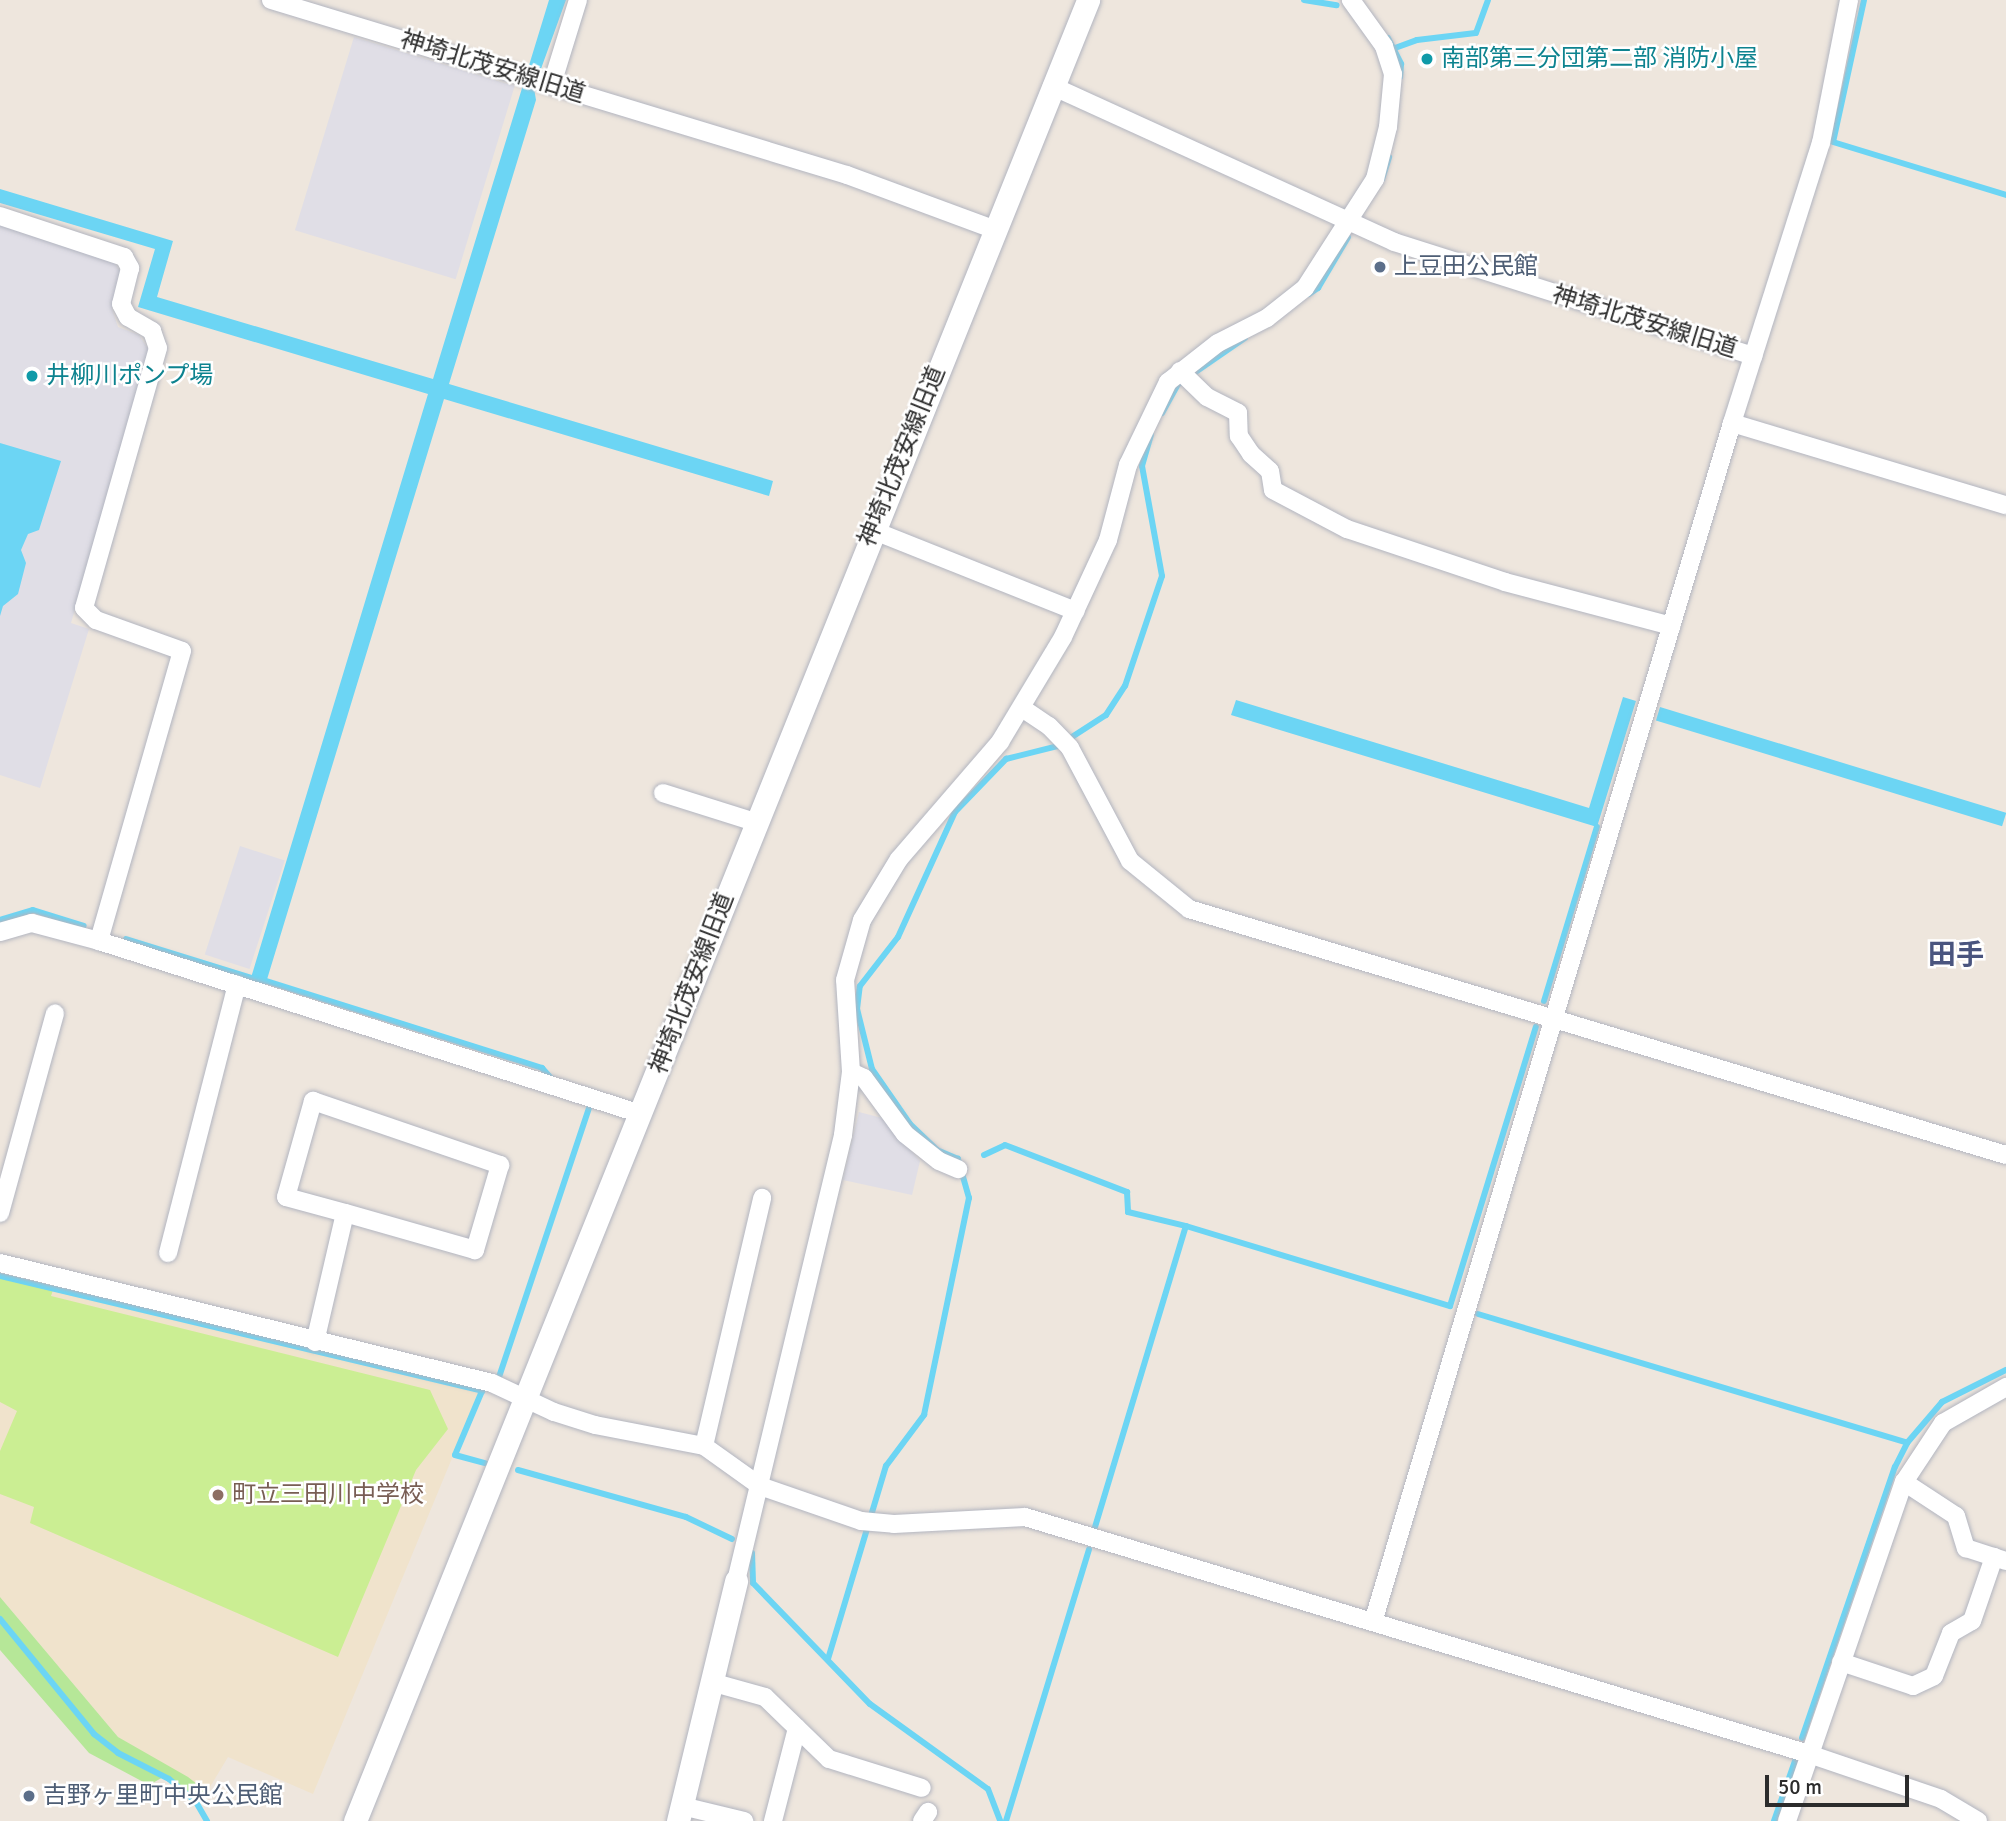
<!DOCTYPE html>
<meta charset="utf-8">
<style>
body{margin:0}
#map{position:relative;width:2006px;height:1821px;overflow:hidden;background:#eee6dd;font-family:Signika,"Noto Sans JP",sans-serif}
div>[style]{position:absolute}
.industrial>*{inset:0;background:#e0dee6;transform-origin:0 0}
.education>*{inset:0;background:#f0e3cc}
.green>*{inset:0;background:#b6e798}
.pitch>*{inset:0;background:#cbee93}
.water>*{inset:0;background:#6cd5f4;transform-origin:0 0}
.stream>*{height:6px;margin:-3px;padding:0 3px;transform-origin:3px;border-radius:3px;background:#6cd5f4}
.roads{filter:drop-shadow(0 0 2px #b2b5c0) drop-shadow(0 0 2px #b2b5c0)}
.minor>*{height:18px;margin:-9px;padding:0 9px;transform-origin:9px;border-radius:9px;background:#fff}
.tertiary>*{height:23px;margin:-11.5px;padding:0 11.5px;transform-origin:11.5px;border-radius:11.5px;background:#fff}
.dots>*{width:19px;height:19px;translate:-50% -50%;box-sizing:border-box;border:4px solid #fff;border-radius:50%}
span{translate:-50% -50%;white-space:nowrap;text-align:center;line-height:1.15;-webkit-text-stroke:5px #fff;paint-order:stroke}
.culture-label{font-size:24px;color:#0d838f}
.left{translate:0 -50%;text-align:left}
.street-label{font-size:24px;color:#2c2c2c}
.service-label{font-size:24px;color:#4e5e75}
.education-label{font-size:24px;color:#785e54}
.quarter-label{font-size:28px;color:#4a557f;font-weight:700}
.scale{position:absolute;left:1765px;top:1775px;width:144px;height:32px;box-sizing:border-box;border:4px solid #2c2c2c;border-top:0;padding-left:9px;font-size:21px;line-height:24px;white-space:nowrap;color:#2c2c2c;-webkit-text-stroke:5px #fff;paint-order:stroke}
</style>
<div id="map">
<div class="industrial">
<i style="left:354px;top:37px;width:168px;height:202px;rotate:17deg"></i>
<i style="clip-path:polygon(0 222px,110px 256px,121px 273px,112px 309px,118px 327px,139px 335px,150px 352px,71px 623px,89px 629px,40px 788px,0 775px)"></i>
<i style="left:240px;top:846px;width:47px;height:114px;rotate:18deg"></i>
<i style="clip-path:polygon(859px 1112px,882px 1118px,920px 1161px,912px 1195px,843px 1180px)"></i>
</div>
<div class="education">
<i style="clip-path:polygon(0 1277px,479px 1393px,313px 1794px,228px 1757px,207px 1792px,118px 1737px,0 1597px)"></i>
</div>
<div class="green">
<i style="clip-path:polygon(0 1597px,118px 1737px,188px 1777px,207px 1792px,199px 1801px,167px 1775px,149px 1785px,89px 1753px,0 1650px)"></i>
</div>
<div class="pitch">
<i style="clip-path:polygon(0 1277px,53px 1290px,51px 1296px,430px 1390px,448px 1429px,416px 1470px,338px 1657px,30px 1523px,34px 1507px,0 1494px,0 1451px,17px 1411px,0 1402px)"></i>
</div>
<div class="water">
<i style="clip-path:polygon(549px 0,566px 0,534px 88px,536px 100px,449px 384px,773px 481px,769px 496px,444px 399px,265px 986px,250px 981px,428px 394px,138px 307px,155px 249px,0 203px,0 189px,173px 241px,157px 297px,433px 379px)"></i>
<i style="clip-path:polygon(0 443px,61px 461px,39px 530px,28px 534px,21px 550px,26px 563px,18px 594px,3px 606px,0 616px)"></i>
<i style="clip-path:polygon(1623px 697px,1636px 701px,1597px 827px,1231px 715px,1236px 700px,1589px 808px)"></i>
<i style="left:1660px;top:707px;width:362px;height:14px;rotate:17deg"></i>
</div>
<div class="stream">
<i style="left:1304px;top:0;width:33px;rotate:9deg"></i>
<i style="left:1864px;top:0;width:145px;rotate:102.3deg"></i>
<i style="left:1833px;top:142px;width:181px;rotate:17deg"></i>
<i style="left:1388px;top:38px;width:29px;rotate:63deg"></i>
<i style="left:1401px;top:64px;width:13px;rotate:94deg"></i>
<i style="left:1395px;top:48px;width:23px;rotate:-20deg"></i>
<i style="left:1417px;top:40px;width:59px;rotate:-6.8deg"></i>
<i style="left:1476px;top:33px;width:35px;rotate:-70deg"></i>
<i style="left:1382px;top:179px;width:23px;rotate:-72deg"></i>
<i style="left:1309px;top:294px;width:11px;rotate:-34deg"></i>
<i style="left:1318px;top:288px;width:59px;rotate:-59.5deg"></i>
<i style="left:1162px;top:413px;width:33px;rotate:-61deg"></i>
<i style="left:1178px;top:384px;width:81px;rotate:-34.5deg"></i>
<i style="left:0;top:920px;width:34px;rotate:-17deg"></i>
<i style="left:33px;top:910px;width:53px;rotate:17.4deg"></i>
<i style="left:126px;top:939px;width:138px;rotate:17.3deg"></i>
<i style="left:260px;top:979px;width:296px;rotate:17.5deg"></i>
<i style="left:542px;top:1068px;width:13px;rotate:48deg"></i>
<i style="left:1544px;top:1001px;width:182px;rotate:-73.1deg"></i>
<i style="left:984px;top:1155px;width:23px;rotate:-25deg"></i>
<i style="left:1005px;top:1145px;width:131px;rotate:21.1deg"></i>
<i style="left:1127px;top:1192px;width:20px;rotate:87deg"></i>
<i style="left:1128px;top:1212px;width:60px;rotate:13.6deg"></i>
<i style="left:0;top:1276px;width:496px;rotate:13.4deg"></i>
<i style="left:482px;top:1391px;width:69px;rotate:112.9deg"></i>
<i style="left:455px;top:1455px;width:31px;rotate:15deg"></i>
<i style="left:1478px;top:1314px;width:448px;rotate:16.7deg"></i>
<i style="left:499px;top:1377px;width:293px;rotate:-71.5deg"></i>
<i style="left:518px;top:1470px;width:174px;rotate:15.6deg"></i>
<i style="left:686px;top:1517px;width:51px;rotate:25.6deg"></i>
<i style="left:1095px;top:1527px;width:314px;rotate:-73.2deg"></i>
<i style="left:1186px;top:1226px;width:276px;rotate:16.9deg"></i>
<i style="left:1450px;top:1306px;width:292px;rotate:-72.9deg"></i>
<i style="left:752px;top:1553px;width:30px;rotate:88deg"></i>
<i style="left:753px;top:1583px;width:168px;rotate:46deg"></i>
<i style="left:870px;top:1704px;width:145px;rotate:35.8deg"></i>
<i style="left:988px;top:1789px;width:34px;rotate:69deg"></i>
<i style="left:0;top:1619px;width:149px;rotate:50.7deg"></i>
<i style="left:94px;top:1734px;width:31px;rotate:38deg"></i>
<i style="left:118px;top:1753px;width:57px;rotate:27deg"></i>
<i style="left:169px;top:1779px;width:35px;rotate:40deg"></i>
<i style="left:196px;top:1802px;width:22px;rotate:60deg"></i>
<i style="left:828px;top:1659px;width:202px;rotate:-73.3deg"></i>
<i style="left:886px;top:1466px;width:64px;rotate:-53.3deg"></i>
<i style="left:924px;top:1415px;width:222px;rotate:-78.3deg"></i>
<i style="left:969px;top:1198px;width:41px;rotate:-105.8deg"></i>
<i style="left:958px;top:1159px;width:23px;rotate:-157deg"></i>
<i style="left:937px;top:1150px;width:37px;rotate:-136deg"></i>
<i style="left:910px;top:1124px;width:67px;rotate:-124.6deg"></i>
<i style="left:872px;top:1069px;width:62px;rotate:-104deg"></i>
<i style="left:857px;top:1009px;width:23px;rotate:-83deg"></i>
<i style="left:860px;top:986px;width:62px;rotate:-52.2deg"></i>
<i style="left:898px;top:937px;width:137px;rotate:-65.5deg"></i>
<i style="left:955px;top:812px;width:74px;rotate:-46.1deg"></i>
<i style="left:1006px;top:759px;width:54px;rotate:-14deg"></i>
<i style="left:1058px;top:746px;width:57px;rotate:-32.9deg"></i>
<i style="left:1106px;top:715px;width:35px;rotate:-57deg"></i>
<i style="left:1125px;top:686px;width:116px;rotate:-71.4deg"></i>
<i style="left:1162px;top:576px;width:112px;rotate:-100.3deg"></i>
<i style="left:1142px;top:466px;width:32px;rotate:-74deg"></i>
<i style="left:1802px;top:1738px;width:287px;rotate:-71.1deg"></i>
<i style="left:1895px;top:1467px;width:27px;rotate:-63deg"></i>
<i style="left:1907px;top:1443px;width:54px;rotate:-49.5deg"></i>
<i style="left:1942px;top:1402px;width:72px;rotate:-26.6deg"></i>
<i style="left:1006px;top:1821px;width:284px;rotate:-73deg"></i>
<i style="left:1774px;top:1821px;width:64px;rotate:-70.7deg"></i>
</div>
<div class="roads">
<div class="minor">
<i style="left:271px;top:0;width:602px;rotate:16.9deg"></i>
<i style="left:847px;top:175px;width:156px;rotate:20.3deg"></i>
<i style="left:552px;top:84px;width:88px;rotate:-72.8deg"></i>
<i style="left:1052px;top:86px;width:376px;rotate:24.5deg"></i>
<i style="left:1394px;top:242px;width:377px;rotate:17.6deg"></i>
<i style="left:0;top:216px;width:131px;rotate:18.3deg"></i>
<i style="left:124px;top:257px;width:13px;rotate:61deg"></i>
<i style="left:130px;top:268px;width:37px;rotate:104deg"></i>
<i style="left:121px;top:304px;width:15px;rotate:62deg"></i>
<i style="left:128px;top:317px;width:28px;rotate:30deg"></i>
<i style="left:152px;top:331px;width:18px;rotate:71deg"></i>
<i style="left:158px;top:348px;width:270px;rotate:105.9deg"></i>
<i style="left:84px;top:608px;width:17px;rotate:45deg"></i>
<i style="left:96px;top:620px;width:91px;rotate:19.8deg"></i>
<i style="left:182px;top:651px;width:302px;rotate:106deg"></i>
<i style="left:1180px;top:371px;width:37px;rotate:44deg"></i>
<i style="left:1207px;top:397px;width:35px;rotate:27deg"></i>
<i style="left:1238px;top:413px;width:23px;rotate:88deg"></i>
<i style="left:1239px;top:436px;width:22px;rotate:56deg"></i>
<i style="left:1251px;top:454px;width:25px;rotate:42deg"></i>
<i style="left:1270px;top:471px;width:19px;rotate:81deg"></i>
<i style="left:1273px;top:490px;width:84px;rotate:27.8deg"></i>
<i style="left:1347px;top:529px;width:167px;rotate:18.5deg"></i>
<i style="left:1505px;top:582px;width:172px;rotate:14.8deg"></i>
<i style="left:1732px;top:423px;width:286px;rotate:16.7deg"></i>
<i style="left:872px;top:530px;width:219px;rotate:21.7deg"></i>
<i style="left:1022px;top:708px;width:32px;rotate:34deg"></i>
<i style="left:1049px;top:726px;width:30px;rotate:46deg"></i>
<i style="left:1070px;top:748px;width:128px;rotate:62deg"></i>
<i style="left:1130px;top:861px;width:76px;rotate:39.1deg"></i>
<i style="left:1189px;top:909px;width:853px;rotate:16.76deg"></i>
<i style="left:663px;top:793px;width:96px;rotate:17.5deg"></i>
<i style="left:0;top:932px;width:33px;rotate:-16deg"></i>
<i style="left:32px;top:923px;width:69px;rotate:15deg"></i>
<i style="left:99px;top:941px;width:569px;rotate:17.7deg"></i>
<i style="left:851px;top:1072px;width:14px;rotate:25deg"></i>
<i style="left:864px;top:1078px;width:69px;rotate:53.8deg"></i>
<i style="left:905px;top:1134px;width:43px;rotate:38.5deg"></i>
<i style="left:939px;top:1161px;width:21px;rotate:23deg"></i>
<i style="left:0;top:1213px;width:207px;rotate:-74.6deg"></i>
<i style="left:168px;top:1253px;width:277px;rotate:-75.6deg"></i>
<i style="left:0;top:1263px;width:506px;rotate:13.71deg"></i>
<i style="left:492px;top:1383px;width:68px;rotate:25.1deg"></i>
<i style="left:554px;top:1412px;width:43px;rotate:17.6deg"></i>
<i style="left:595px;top:1425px;width:111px;rotate:10.9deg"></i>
<i style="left:704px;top:1446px;width:69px;rotate:35.5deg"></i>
<i style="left:760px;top:1486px;width:107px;rotate:19.1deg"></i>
<i style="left:861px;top:1521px;width:33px;rotate:5deg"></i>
<i style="left:894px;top:1524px;width:131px;rotate:-3.1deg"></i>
<i style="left:1025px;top:1517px;width:819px;rotate:16.82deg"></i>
<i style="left:1809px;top:1754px;width:139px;rotate:18.8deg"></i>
<i style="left:1941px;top:1799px;width:43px;rotate:30.7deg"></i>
<i style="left:315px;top:1342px;width:132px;rotate:-76.9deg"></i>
<i style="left:345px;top:1213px;width:61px;rotate:-164.8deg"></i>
<i style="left:286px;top:1197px;width:100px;rotate:-74.3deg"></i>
<i style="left:313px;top:1101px;width:198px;rotate:18.9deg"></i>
<i style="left:500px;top:1165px;width:89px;rotate:106.4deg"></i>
<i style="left:475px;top:1250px;width:135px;rotate:-164.1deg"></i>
<i style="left:704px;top:1446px;width:255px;rotate:-76.8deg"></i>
<i style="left:1904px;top:1482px;width:62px;rotate:33.2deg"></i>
<i style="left:1956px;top:1516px;width:34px;rotate:73deg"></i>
<i style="left:1966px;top:1548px;width:42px;rotate:18deg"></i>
<i style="left:736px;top:1581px;width:459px;rotate:-76.5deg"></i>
<i style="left:843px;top:1135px;width:64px;rotate:-82.8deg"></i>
<i style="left:851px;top:1072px;width:92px;rotate:-93.7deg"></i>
<i style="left:845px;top:980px;width:62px;rotate:-74.2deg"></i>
<i style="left:862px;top:920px;width:71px;rotate:-58.8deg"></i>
<i style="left:899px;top:859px;width:155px;rotate:-49.2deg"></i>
<i style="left:1000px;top:742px;width:122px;rotate:-59deg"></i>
<i style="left:1063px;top:637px;width:107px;rotate:-65.1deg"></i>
<i style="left:1108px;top:540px;width:78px;rotate:-75.1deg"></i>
<i style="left:1128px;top:465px;width:92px;rotate:-64.3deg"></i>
<i style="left:1168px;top:382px;width:63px;rotate:-38deg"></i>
<i style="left:1218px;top:343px;width:55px;rotate:-27deg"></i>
<i style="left:1267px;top:318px;width:48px;rotate:-38.3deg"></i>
<i style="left:1305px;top:288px;width:130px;rotate:-57.3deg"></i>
<i style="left:1375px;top:179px;width:54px;rotate:-76deg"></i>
<i style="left:1388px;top:127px;width:53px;rotate:-84.6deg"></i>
<i style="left:1393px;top:74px;width:29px;rotate:-108deg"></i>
<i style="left:1384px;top:46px;width:57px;rotate:-125.7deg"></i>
<i style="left:1373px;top:1622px;width:1252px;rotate:-73.33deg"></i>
<i style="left:1732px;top:423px;width:294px;rotate:-72.4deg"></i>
<i style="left:1821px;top:143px;width:146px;rotate:-78.9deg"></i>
<i style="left:1841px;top:1662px;width:76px;rotate:18.4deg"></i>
<i style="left:1913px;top:1686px;width:23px;rotate:-25deg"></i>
<i style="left:1934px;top:1676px;width:46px;rotate:-68.4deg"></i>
<i style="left:1951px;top:1633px;width:24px;rotate:-30deg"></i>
<i style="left:1972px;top:1621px;width:68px;rotate:-71deg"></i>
<i style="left:711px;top:1682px;width:56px;rotate:15.5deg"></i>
<i style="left:765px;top:1697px;width:89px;rotate:44.1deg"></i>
<i style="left:829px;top:1759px;width:97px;rotate:17.3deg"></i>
<i style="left:682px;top:1806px;width:64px;rotate:13.6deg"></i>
<i style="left:773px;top:1821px;width:96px;rotate:-75.5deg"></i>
<i style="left:922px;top:1821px;width:11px;rotate:-56deg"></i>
<i style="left:1787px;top:1821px;width:359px;rotate:-71deg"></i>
<i style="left:1904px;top:1482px;width:71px;rotate:-56.5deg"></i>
<i style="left:1943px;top:1423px;width:73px;rotate:-29.7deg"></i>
</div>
<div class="tertiary">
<i style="left:355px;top:1821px;width:1963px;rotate:-68.07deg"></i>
<i style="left:678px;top:1821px;width:247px;rotate:-76.4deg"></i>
</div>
</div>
<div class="dots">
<i style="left:1427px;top:59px;background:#0f9aa8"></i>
<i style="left:1380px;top:267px;background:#5c6f8a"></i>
<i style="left:32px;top:376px;background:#0f9aa8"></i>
<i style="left:218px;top:1495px;background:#8d6e63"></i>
<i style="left:29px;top:1796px;background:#5c6f8a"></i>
</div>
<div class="culture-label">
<span class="left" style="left:1441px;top:59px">南部第三分団第二部 消防小屋</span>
<span class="left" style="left:46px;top:376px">井柳川ポンプ場</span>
</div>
<div class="street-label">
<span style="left:493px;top:67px;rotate:17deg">神埼北茂安線旧道</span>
<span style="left:1645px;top:322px;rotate:17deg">神埼北茂安線旧道</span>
<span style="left:902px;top:456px;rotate:-68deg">神埼北茂安線旧道</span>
<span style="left:692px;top:983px;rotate:-69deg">神埼北茂安線旧道</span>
</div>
<div class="service-label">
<span class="left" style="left:1394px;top:267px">上豆田公民館</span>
<span class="left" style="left:43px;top:1796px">吉野ヶ里町中央公民館</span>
</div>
<div class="education-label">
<span class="left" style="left:232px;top:1495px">町立三田川中学校</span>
</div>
<div class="quarter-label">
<span style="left:1956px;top:955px">田手</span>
</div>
<div class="scale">50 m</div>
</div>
